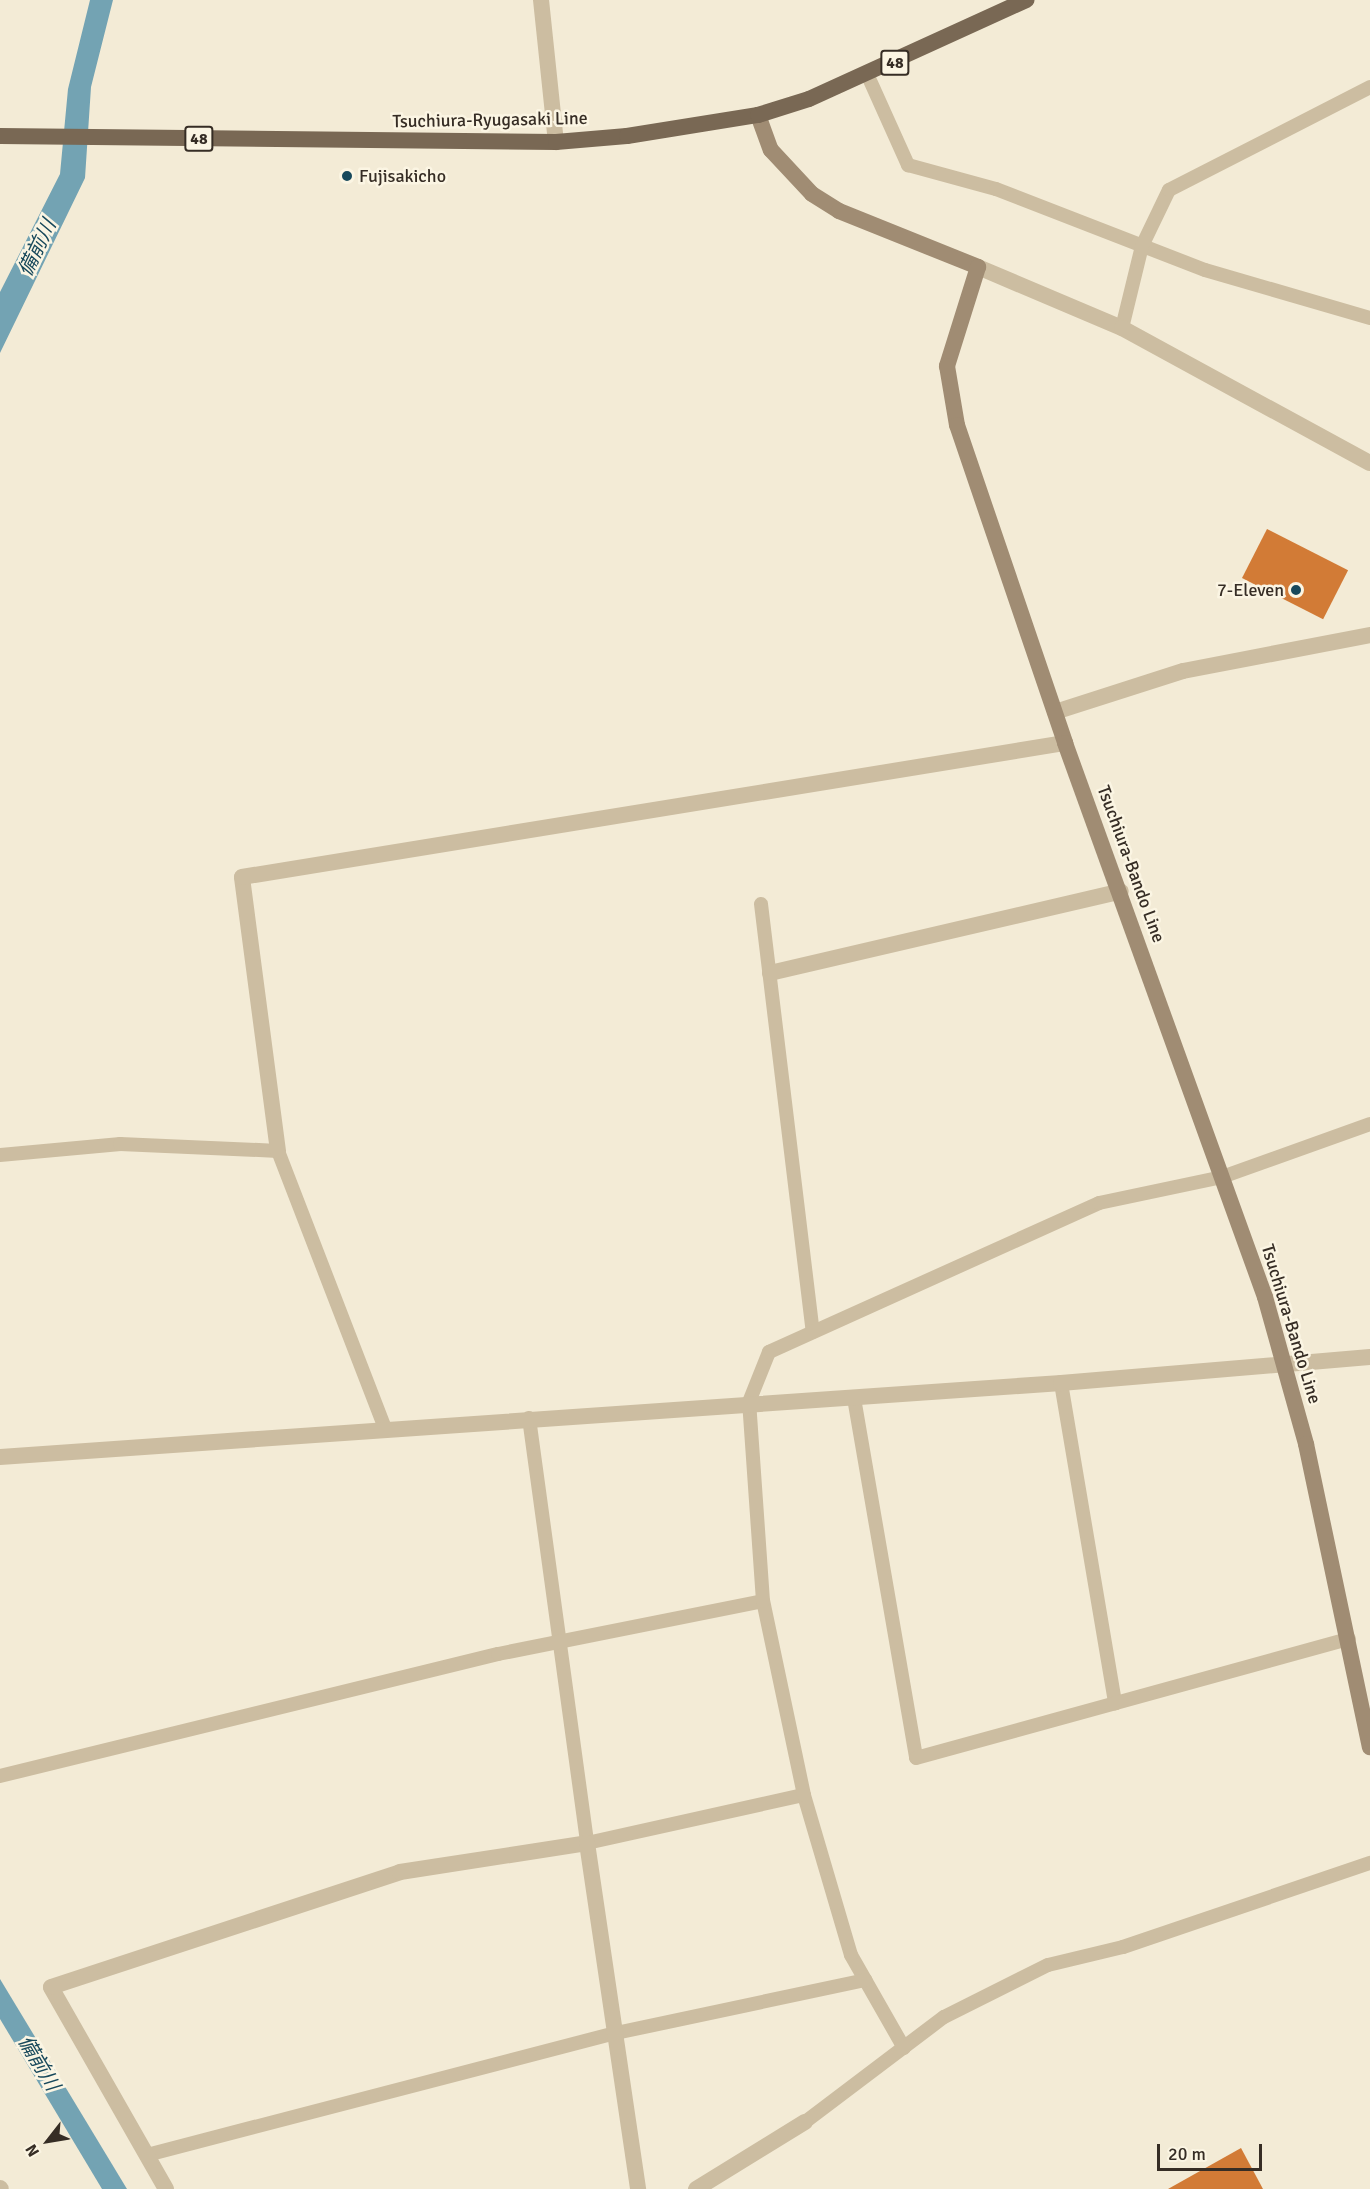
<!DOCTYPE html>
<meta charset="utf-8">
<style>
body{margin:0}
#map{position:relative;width:1370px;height:2189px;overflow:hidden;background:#f3ebd6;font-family:Signika,"Noto Sans JP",sans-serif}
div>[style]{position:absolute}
.water>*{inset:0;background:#73a3b3}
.building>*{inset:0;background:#d27b36;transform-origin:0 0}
.service>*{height:14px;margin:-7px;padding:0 7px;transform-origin:7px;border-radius:7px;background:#ccbda1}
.minor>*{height:16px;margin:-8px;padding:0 8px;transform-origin:8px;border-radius:8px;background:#ccbda1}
.tertiary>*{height:16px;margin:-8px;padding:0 8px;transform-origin:8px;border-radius:8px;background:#ccbda1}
.secondary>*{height:16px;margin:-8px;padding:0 8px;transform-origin:8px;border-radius:8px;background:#a08c73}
.primary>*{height:16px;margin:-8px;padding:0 8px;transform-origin:8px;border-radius:8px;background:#796854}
.dots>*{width:16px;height:16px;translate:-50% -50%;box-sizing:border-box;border:3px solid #fbf5e3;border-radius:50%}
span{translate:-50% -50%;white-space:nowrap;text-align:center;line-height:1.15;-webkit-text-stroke:5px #fbf5e3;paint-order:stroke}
.shield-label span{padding:2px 4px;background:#fbf5e3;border:2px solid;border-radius:4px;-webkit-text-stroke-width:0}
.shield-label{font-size:16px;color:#362d25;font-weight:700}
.street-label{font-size:18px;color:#362d25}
.poi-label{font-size:18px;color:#362d25}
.left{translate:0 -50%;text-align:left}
.right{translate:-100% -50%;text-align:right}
.water-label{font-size:20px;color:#17485b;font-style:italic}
.north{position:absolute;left:18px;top:2111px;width:60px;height:60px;-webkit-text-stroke:4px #fbf5e3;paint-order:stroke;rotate:239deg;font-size:16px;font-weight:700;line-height:24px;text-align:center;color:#362d25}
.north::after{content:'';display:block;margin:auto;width:21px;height:27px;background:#362d25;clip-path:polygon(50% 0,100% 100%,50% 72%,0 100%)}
.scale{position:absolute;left:1157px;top:2144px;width:105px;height:27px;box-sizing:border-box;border:3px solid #362d25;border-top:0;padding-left:8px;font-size:18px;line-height:21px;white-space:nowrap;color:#362d25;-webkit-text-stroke:4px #fbf5e3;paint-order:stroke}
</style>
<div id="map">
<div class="water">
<i style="clip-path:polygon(90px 0,113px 0,91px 87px,85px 178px,0 353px,0 292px,60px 174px,68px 89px)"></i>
<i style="clip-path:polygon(0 1979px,127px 2189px,102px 2189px,0 2019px)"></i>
</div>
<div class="building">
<i style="left:1267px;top:529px;width:91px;height:55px;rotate:27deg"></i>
<i style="clip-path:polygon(1241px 2148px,1263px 2189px,1168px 2189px)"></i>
</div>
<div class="service">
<i style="left:868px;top:76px;width:98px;rotate:65.8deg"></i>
<i style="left:908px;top:165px;width:91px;rotate:15.3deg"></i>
<i style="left:996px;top:189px;width:224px;rotate:21.2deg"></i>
<i style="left:1205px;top:270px;width:172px;rotate:16.2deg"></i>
<i style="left:1122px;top:328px;width:84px;rotate:-76.3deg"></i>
<i style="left:1142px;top:246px;width:62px;rotate:-64.3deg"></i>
<i style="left:1169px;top:190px;width:226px;rotate:-27.1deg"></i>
<i style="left:761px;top:904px;width:431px;rotate:83.1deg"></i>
<i style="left:0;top:1155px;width:121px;rotate:-5.2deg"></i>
<i style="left:120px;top:1144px;width:158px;rotate:2.5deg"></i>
<i style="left:278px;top:1151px;width:298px;rotate:68.9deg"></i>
<i style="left:1061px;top:1383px;width:325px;rotate:80.4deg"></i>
<i style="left:854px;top:1398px;width:365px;rotate:80.2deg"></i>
<i style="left:916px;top:1758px;width:449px;rotate:-15.4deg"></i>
<i style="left:529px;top:1418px;width:429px;rotate:82.2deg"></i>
<i style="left:587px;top:1843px;width:222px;rotate:-12.5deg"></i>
<i style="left:0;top:1776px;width:513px;rotate:-13.77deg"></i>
<i style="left:498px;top:1654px;width:270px;rotate:-11.3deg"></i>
<i style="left:904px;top:2048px;width:107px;rotate:-119.7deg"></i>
<i style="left:851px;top:1955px;width:167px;rotate:-106.4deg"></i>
<i style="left:804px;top:1795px;width:198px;rotate:-101.9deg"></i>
<i style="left:763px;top:1601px;width:199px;rotate:-94deg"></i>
<i style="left:749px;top:1402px;width:54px;rotate:-68.2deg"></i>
<i style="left:769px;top:1352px;width:362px;rotate:-24.3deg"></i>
<i style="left:1099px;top:1203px;width:126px;rotate:-11.9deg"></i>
<i style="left:1222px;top:1177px;width:157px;rotate:-19.7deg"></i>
<i style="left:805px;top:2122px;width:174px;rotate:-37.1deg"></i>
<i style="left:944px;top:2017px;width:116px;rotate:-26.6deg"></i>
<i style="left:1048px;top:1965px;width:77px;rotate:-13.5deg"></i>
<i style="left:1123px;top:1947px;width:261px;rotate:-18.8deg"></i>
<i style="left:147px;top:2155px;width:485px;rotate:-14.6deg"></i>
<i style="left:616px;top:2033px;width:255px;rotate:-12deg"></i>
</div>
<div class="minor">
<i style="left:541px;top:0;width:143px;rotate:84deg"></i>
<i style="left:1055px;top:712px;width:134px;rotate:-17.8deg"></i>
<i style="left:1183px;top:671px;width:190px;rotate:-10.9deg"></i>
<i style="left:770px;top:973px;width:360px;rotate:-13.1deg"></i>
<i style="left:278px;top:1151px;width:276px;rotate:-97.5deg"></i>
<i style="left:242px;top:877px;width:834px;rotate:-9.25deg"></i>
<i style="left:0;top:1457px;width:1064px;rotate:-3.99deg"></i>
<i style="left:1061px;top:1383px;width:310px;rotate:-4.8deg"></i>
<i style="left:0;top:2188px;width:1px;rotate:45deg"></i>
<i style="left:166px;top:2189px;width:232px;rotate:-119.7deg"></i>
<i style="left:51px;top:1987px;width:367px;rotate:-18.2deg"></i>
<i style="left:400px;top:1872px;width:189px;rotate:-8.8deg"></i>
<i style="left:587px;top:1843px;width:350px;rotate:81.6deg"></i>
<i style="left:696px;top:2189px;width:128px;rotate:-31.6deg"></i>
</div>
<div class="tertiary">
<i style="left:978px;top:267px;width:156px;rotate:23deg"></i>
<i style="left:1122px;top:328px;width:282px;rotate:28.6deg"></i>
</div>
<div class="secondary">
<i style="left:758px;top:115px;width:37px;rotate:70deg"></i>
<i style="left:771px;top:150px;width:60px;rotate:47deg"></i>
<i style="left:812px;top:194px;width:32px;rotate:32deg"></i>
<i style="left:839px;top:211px;width:150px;rotate:21.9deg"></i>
<i style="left:978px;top:267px;width:104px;rotate:107.4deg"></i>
<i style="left:947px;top:366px;width:60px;rotate:80.4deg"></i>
<i style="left:957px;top:425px;width:336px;rotate:71.2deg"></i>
<i style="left:1065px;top:743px;width:589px;rotate:70.15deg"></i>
<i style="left:1265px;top:1297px;width:153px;rotate:74.4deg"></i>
<i style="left:1306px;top:1444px;width:310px;rotate:78.1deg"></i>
</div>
<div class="primary">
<i style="left:0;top:136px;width:556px;rotate:0.62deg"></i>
<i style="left:556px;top:142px;width:71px;rotate:-4.8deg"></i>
<i style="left:627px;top:136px;width:133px;rotate:-9.1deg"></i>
<i style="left:758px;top:115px;width:53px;rotate:-17.4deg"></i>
<i style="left:809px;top:99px;width:239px;rotate:-24.5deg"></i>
</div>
<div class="dots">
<i style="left:347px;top:176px;background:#17485b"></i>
<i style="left:1296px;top:590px;background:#17485b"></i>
</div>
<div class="shield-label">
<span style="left:895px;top:63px">48</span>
<span style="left:199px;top:139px">48</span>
</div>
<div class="street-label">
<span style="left:490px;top:120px;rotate:-1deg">Tsuchiura-Ryugasaki Line</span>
<span style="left:1131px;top:864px;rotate:70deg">Tsuchiura-Bando Line</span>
<span style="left:1291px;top:1324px;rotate:73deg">Tsuchiura-Bando Line</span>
</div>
<div class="poi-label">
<span class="left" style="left:359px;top:176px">Fujisakicho</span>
<span class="right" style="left:1284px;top:590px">7-Eleven</span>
</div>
<div class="water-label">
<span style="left:37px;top:248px;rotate:-64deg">備前川</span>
<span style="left:39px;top:2063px;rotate:59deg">備前川</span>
</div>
<div class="north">N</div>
<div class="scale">20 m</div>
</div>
